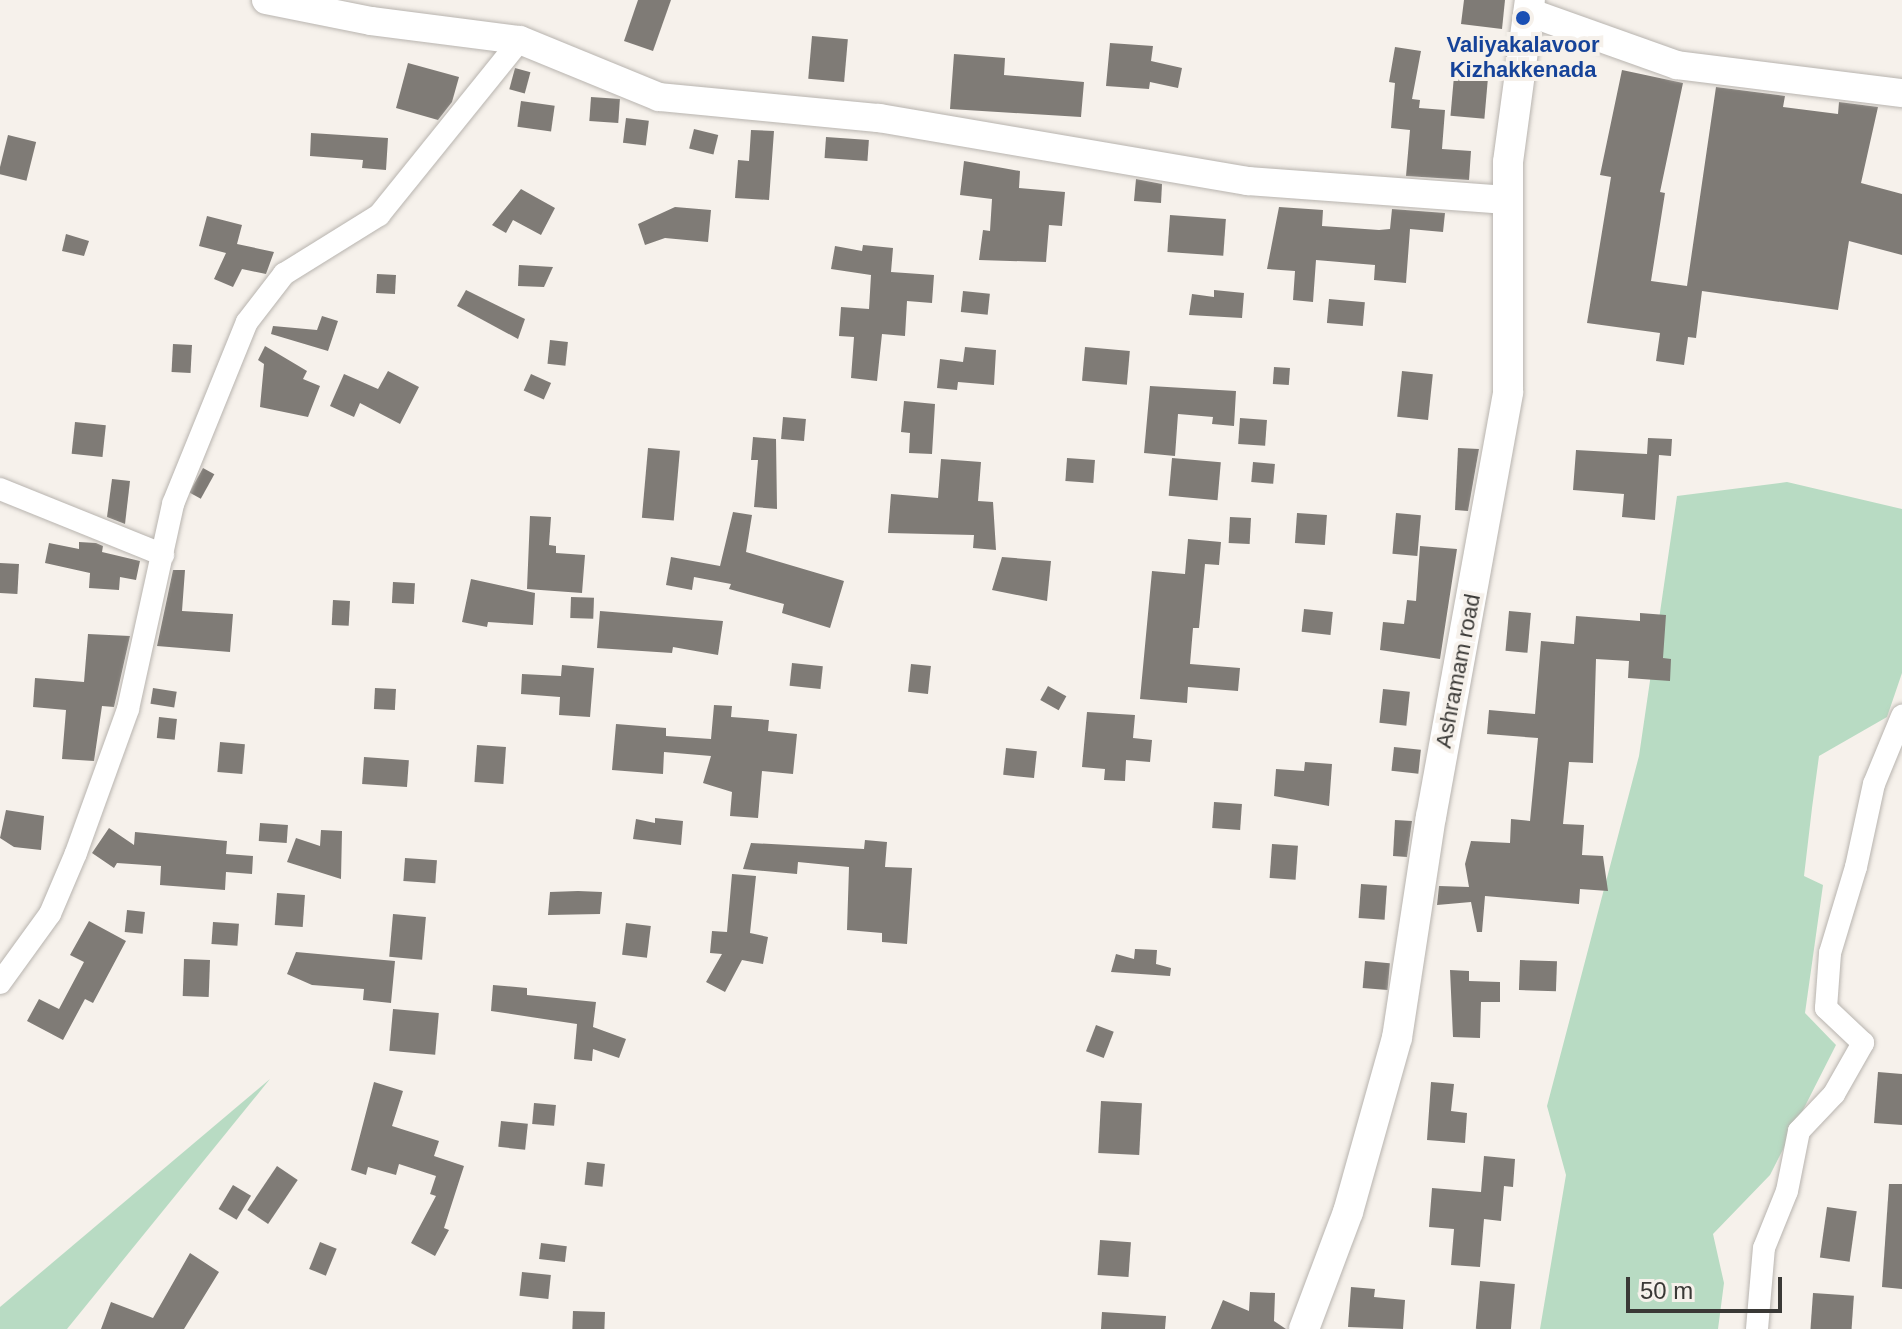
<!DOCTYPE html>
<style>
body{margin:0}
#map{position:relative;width:1902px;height:1329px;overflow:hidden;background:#f6f1eb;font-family:Helvetica,sans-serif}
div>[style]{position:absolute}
.green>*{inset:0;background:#b8dbc3}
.building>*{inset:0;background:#7f7b76;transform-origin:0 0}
.roads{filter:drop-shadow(0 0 2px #b8b4af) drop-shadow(0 0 2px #b8b4af)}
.minor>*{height:22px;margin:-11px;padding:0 11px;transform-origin:11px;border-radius:11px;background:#fff}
.tertiary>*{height:28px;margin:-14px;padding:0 14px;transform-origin:14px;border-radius:14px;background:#fff}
.secondary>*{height:30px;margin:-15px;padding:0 15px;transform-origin:15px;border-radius:15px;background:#fff}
.dots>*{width:22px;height:22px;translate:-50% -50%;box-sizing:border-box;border:4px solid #f6f1eb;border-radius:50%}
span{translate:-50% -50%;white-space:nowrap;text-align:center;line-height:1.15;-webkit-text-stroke:8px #f6f1eb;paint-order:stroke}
.transit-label{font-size:22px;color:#164399;font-weight:700}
.street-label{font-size:22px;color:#3a3936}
.scale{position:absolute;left:1626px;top:1277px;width:156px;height:36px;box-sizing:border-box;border:4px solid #3a3936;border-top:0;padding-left:10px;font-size:24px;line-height:28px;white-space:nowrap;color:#3a3936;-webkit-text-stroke:6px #f6f1eb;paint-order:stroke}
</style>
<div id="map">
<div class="green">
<i style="clip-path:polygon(1787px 482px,1902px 509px,1902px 673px,1887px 717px,1819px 756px,1812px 808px,1804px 876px,1823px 885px,1805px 1013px,1836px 1045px,1770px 1175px,1713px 1234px,1724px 1283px,1718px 1329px,1540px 1329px,1566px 1175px,1547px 1106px,1639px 756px,1677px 496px)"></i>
<i style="clip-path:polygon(270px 1079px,67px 1329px,0 1329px,0 1307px)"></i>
</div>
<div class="building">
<i style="clip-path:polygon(638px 0,671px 0,653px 51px,624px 41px)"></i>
<i style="clip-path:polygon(1464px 0,1505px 0,1502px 29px,1461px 24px)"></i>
<i style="left:812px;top:36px;width:36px;height:43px;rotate:5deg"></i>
<i style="clip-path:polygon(1110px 43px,1153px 46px,1151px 61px,1182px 68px,1178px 88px,1150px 82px,1149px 89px,1106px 86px)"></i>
<i style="clip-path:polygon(1395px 47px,1421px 51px,1412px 99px,1420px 100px,1419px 108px,1445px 110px,1442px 149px,1471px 151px,1469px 180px,1406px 176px,1410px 130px,1391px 128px,1395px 83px,1389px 82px)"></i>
<i style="clip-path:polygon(954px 54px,1005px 58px,1004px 75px,1084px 82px,1081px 117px,950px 109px)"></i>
<i style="clip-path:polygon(408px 63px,459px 77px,452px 102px,438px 120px,396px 108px)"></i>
<i style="left:515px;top:68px;width:16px;height:22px;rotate:15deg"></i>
<i style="clip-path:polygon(1622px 70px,1683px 83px,1660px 192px,1665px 193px,1651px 281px,1687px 286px,1716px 87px,1785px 96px,1783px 107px,1838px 114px,1839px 102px,1878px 107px,1861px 183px,1902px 194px,1902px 255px,1849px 241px,1838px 310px,1702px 291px,1696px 338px,1688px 337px,1684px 365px,1656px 361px,1660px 333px,1587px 323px,1611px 177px,1600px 175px)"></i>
<i style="left:1454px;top:76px;width:34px;height:40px;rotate:5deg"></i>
<i style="left:591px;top:97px;width:29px;height:24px;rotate:4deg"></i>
<i style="left:521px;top:101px;width:34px;height:26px;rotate:8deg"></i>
<i style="left:626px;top:118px;width:23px;height:25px;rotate:7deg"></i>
<i style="left:694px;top:129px;width:25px;height:20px;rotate:14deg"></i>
<i style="clip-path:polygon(751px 130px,774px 131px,769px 200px,735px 198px,738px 160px,749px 161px)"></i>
<i style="clip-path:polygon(311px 133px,388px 138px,386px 170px,362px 168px,363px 160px,310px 156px)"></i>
<i style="left:8px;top:135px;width:29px;height:40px;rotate:14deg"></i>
<i style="left:826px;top:137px;width:43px;height:21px;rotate:4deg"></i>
<i style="clip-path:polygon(964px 161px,1020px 171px,1019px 188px,1065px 192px,1062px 226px,1049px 225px,1046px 262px,979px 260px,983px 230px,990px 231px,992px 199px,960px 195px)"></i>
<i style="clip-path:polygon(1136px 179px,1162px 184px,1161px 203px,1134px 201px)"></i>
<i style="clip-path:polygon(521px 189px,555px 208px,541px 235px,513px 220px,506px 233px,492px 225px)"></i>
<i style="clip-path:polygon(675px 207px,711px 210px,708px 242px,665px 238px,645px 245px,638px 224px)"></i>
<i style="clip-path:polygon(1279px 207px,1323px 210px,1322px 226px,1379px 230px,1390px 229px,1392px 209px,1445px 213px,1443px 232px,1410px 229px,1406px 283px,1374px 280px,1375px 265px,1316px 260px,1313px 302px,1293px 300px,1295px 271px,1267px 269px)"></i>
<i style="left:1170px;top:215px;width:56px;height:37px;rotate:4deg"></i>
<i style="clip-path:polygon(207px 216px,242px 225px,237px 244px,274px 252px,266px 274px,242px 269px,233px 287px,214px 279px,226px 253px,199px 246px)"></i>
<i style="clip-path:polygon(66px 234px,89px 241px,84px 256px,62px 251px)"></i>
<i style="clip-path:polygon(863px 245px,893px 248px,891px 272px,934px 275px,932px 303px,907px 301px,905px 336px,882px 334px,877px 381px,851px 378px,854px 337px,839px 336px,841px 307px,869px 309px,871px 275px,831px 269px,835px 246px,862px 251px)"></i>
<i style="clip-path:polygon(519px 265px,553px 267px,544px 287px,518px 286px)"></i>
<i style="left:377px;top:274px;width:19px;height:19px;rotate:3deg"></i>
<i style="clip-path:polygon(466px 290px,525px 319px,518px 339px,457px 306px)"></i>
<i style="clip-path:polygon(1214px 290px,1244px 293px,1242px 318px,1189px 315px,1192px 294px,1214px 297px)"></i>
<i style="left:963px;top:291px;width:27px;height:21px;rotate:6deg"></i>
<i style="left:1329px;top:299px;width:36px;height:24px;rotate:5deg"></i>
<i style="clip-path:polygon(322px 316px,338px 321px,328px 351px,271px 334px,273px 326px,317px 330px)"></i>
<i style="left:550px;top:340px;width:18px;height:24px;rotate:6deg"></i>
<i style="left:173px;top:344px;width:19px;height:28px;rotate:3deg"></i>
<i style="clip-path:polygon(265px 346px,307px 371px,303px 379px,320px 386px,308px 417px,260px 407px,264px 364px,258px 360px)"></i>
<i style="clip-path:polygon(965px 347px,996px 350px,994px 385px,958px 382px,957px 390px,937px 388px,940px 359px,963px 362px)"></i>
<i style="left:1085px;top:347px;width:45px;height:34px;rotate:5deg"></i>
<i style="left:1274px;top:367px;width:16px;height:17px;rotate:4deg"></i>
<i style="clip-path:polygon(388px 371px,419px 387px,400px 424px,360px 403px,354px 417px,330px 406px,344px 374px,378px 389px)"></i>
<i style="left:1402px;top:371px;width:31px;height:46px;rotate:6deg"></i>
<i style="left:531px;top:374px;width:22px;height:18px;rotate:24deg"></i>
<i style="clip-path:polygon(1150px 386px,1236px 391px,1234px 426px,1212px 424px,1213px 417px,1178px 414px,1175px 456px,1144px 453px)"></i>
<i style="clip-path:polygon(904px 401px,935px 404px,932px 454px,909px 453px,910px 433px,901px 432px)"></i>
<i style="left:783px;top:417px;width:23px;height:22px;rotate:5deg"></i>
<i style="left:1240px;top:418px;width:27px;height:26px;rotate:4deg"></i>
<i style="left:75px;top:422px;width:31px;height:32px;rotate:6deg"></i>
<i style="clip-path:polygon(753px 437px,776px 439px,777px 509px,754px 507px,758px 460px,751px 460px)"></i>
<i style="clip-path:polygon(1648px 438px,1672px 439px,1671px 456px,1659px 455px,1655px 520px,1622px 517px,1624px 494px,1573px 490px,1576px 450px,1647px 454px)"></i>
<i style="left:648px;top:448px;width:32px;height:70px;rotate:5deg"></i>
<i style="clip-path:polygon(1458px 448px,1479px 449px,1468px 511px,1455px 510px)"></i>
<i style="left:1067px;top:458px;width:28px;height:23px;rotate:4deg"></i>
<i style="left:1172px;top:458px;width:49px;height:38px;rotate:5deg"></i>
<i style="clip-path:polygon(941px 459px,981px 462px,978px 501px,993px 502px,996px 550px,973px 548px,974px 535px,888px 533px,891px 494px,938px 498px)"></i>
<i style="left:1253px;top:462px;width:22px;height:20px;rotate:5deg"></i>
<i style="left:203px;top:468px;width:13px;height:28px;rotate:29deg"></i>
<i style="clip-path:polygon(112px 479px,130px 481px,125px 524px,107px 517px)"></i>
<i style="clip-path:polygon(733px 512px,752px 515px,746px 552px,844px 581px,830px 628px,782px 613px,784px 604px,729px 589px,731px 584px,694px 577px,692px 590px,666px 585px,671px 557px,720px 566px)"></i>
<i style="left:1297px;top:513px;width:30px;height:30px;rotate:4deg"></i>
<i style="left:1396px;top:513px;width:25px;height:41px;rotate:5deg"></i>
<i style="clip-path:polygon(530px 516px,551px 517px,549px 545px,556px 546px,556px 553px,585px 555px,582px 593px,527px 589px)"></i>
<i style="left:1230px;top:517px;width:21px;height:26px;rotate:3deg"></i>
<i style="clip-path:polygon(1188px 539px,1221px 542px,1219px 565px,1205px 564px,1199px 628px,1193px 628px,1190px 664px,1240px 668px,1238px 691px,1188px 687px,1187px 703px,1140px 699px,1152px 571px,1185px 574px)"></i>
<i style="clip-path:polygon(79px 542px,96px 543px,103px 546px,102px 552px,140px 561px,136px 580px,120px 577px,119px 590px,89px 588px,90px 573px,45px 563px,49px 543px,79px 549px)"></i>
<i style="clip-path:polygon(1420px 546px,1457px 549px,1440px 659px,1380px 650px,1383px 622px,1404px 624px,1407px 600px,1416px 601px)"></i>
<i style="clip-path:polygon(1002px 557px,1051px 561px,1047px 601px,992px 590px)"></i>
<i style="left:0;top:563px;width:19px;height:30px;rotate:3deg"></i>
<i style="clip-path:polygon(173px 570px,185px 570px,182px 611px,233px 614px,230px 652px,157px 646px)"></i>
<i style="clip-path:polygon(471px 579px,535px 593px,533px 625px,488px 622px,487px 627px,462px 622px)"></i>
<i style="left:393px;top:582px;width:22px;height:21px;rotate:3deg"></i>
<i style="left:571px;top:597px;width:23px;height:21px;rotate:2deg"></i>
<i style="left:333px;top:600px;width:17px;height:25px;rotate:3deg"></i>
<i style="left:1304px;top:609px;width:29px;height:23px;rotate:6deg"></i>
<i style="clip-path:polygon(600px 611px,723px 621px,718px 655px,673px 647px,672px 653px,597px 648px)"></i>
<i style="left:1509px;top:611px;width:22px;height:40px;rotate:5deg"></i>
<i style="clip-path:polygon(1640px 613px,1666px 615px,1663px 658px,1671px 659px,1670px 681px,1628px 678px,1629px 661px,1596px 659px,1593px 763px,1569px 762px,1563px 824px,1584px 825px,1582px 855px,1603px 856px,1608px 891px,1580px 889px,1579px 904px,1485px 896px,1482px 932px,1477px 932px,1471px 902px,1437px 905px,1439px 886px,1469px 887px,1465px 864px,1471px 841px,1510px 843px,1511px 819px,1530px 821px,1538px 738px,1487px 734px,1489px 710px,1535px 714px,1541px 641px,1574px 644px,1576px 616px,1640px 621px)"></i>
<i style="clip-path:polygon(88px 634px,130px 636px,114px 707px,102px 706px,94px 761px,62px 759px,66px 710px,33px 707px,35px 678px,84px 682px)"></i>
<i style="left:792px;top:663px;width:31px;height:23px;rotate:6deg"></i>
<i style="left:911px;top:664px;width:20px;height:28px;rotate:6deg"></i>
<i style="clip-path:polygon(562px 665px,594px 668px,590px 717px,559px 715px,560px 697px,521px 694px,522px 674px,561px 676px)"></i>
<i style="left:1048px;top:686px;width:21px;height:16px;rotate:29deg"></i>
<i style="left:153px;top:688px;width:24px;height:16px;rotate:9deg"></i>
<i style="left:375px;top:688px;width:21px;height:21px;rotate:3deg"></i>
<i style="left:1383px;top:689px;width:27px;height:34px;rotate:6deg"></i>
<i style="clip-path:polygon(714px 705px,732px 706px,731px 717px,769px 720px,768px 731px,797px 734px,793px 774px,762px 771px,758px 818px,730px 816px,732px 792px,703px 783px,711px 756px,664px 752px,663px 774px,612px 770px,616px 724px,666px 728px,666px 736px,711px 739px)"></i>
<i style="clip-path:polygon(1087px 712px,1135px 715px,1133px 738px,1152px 740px,1150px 762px,1126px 760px,1125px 781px,1104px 780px,1105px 769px,1082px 767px)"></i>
<i style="left:159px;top:717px;width:18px;height:21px;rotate:6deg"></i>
<i style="left:220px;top:742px;width:25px;height:30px;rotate:5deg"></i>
<i style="left:477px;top:745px;width:29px;height:37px;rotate:4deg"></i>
<i style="left:1394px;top:747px;width:27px;height:24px;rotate:6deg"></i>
<i style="left:1006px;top:748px;width:31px;height:27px;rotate:6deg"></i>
<i style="left:364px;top:757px;width:45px;height:27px;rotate:4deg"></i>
<i style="clip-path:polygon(1305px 762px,1332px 764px,1329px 806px,1274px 796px,1276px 769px,1304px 771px)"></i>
<i style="left:1214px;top:802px;width:28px;height:26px;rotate:4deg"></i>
<i style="clip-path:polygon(6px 810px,44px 816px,41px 850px,14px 847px,0 838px)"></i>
<i style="clip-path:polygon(655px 818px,683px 821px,681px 845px,633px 839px,636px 819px,655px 823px)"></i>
<i style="clip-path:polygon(1395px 820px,1412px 821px,1407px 857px,1393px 856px)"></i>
<i style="left:260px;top:823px;width:28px;height:18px;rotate:4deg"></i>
<i style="clip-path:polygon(109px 828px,134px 845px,135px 832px,227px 841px,226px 854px,253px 856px,252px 874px,226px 872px,225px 890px,160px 885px,161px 866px,117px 863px,114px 868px,92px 853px)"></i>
<i style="clip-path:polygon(321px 830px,342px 831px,341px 879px,287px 862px,296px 838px,320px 846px)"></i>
<i style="clip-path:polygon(865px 840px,887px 842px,885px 867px,912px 868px,907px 944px,882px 942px,882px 933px,847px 930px,849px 867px,798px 862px,797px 874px,743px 869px,751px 843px,864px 849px)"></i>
<i style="left:1272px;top:844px;width:26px;height:34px;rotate:4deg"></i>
<i style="left:405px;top:858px;width:32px;height:23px;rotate:4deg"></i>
<i style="clip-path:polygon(732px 874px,756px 876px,750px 933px,768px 937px,763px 964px,742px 960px,725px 992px,706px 982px,722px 954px,710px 953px,712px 931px,727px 932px)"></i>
<i style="left:1361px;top:884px;width:26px;height:34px;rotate:4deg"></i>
<i style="clip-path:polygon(578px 891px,602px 892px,600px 914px,548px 915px,550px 892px)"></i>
<i style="left:277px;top:893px;width:28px;height:32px;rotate:4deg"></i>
<i style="left:127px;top:910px;width:18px;height:22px;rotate:6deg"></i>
<i style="left:393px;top:914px;width:33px;height:43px;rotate:5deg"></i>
<i style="clip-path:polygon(89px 921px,126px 941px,93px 1003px,85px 999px,63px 1040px,27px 1021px,39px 999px,59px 1009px,84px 962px,70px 955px)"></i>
<i style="left:213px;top:922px;width:26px;height:22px;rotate:4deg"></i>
<i style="left:626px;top:923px;width:25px;height:32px;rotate:7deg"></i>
<i style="clip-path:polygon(1135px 949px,1157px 950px,1156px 964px,1171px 968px,1170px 976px,1111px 972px,1116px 954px,1134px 959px)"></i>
<i style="clip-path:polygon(296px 952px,395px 961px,391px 1003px,363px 1000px,364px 989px,312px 985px,287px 974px)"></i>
<i style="left:184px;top:959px;width:26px;height:37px;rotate:2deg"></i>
<i style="left:1520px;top:960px;width:37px;height:30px;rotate:2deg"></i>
<i style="left:1365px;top:961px;width:25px;height:27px;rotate:5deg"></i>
<i style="clip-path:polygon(1450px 970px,1469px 971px,1469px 981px,1500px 982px,1500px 1002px,1481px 1002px,1480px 1038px,1453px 1037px)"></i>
<i style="clip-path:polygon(493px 985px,527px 988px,527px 995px,596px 1002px,593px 1027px,626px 1039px,619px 1058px,593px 1049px,592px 1061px,574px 1059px,577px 1024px,491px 1011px)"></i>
<i style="left:393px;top:1009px;width:46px;height:42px;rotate:5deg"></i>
<i style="left:1096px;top:1025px;width:19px;height:28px;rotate:21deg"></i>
<i style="clip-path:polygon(1878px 1072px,1902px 1074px,1902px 1125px,1874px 1123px)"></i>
<i style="clip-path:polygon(374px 1082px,403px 1091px,392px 1126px,439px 1141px,434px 1156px,464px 1166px,444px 1228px,449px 1230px,435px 1256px,411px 1243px,436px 1196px,430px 1194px,436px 1176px,399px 1164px,396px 1175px,368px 1167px,366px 1175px,351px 1170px)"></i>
<i style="clip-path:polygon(1431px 1082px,1454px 1084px,1451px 1111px,1467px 1113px,1465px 1143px,1427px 1140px)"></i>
<i style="left:1101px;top:1101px;width:41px;height:52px;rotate:3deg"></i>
<i style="left:534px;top:1103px;width:22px;height:21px;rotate:5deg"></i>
<i style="left:501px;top:1121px;width:27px;height:26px;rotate:6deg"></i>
<i style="clip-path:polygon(1484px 1156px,1515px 1159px,1513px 1187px,1504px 1186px,1501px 1221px,1484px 1219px,1480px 1267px,1451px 1265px,1454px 1229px,1429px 1227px,1432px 1188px,1481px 1192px)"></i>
<i style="left:587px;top:1162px;width:18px;height:23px;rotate:6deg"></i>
<i style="left:277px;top:1166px;width:25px;height:53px;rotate:34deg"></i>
<i style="clip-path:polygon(1889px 1184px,1902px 1184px,1902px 1289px,1882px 1287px)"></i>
<i style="left:233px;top:1185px;width:21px;height:28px;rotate:31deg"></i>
<i style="left:1827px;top:1207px;width:30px;height:51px;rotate:8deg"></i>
<i style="left:1100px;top:1240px;width:31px;height:35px;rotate:4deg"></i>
<i style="left:320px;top:1242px;width:18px;height:29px;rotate:22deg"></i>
<i style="left:541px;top:1243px;width:26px;height:16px;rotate:7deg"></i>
<i style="clip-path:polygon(190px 1253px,219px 1272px,184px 1329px,101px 1329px,111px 1302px,153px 1318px)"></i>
<i style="left:522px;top:1272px;width:29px;height:24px;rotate:6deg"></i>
<i style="left:1480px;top:1281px;width:35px;height:48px;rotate:5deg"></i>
<i style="clip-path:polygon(1351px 1287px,1375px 1289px,1374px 1297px,1405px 1300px,1403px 1329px,1348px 1327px)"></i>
<i style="clip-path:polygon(1250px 1292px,1275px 1293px,1274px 1321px,1286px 1329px,1211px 1329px,1223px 1300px,1249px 1311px)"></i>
<i style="left:1813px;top:1293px;width:41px;height:36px;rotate:4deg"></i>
<i style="left:573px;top:1311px;width:32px;height:18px;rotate:2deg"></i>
<i style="clip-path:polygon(1102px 1312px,1166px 1316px,1165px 1329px,1101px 1329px)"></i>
</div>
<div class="roads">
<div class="minor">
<i style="left:0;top:489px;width:176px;rotate:22deg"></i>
<i style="left:0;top:983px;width:85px;rotate:-54.1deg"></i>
<i style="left:50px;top:914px;width:66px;rotate:-66.9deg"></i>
<i style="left:76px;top:853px;width:153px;rotate:-70.1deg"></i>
<i style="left:128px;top:709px;width:210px;rotate:-77.6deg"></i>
<i style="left:173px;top:504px;width:196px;rotate:-67.9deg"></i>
<i style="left:247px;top:322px;width:61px;rotate:-52.4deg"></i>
<i style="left:284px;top:274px;width:112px;rotate:-31.8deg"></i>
<i style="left:379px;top:215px;width:225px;rotate:-51.1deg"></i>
<i style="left:1757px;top:1329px;width:81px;rotate:-85.1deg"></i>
<i style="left:1764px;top:1248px;width:61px;rotate:-68deg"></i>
<i style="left:1787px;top:1191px;width:61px;rotate:-78.7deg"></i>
<i style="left:1799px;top:1131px;width:51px;rotate:-46.6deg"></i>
<i style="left:1834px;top:1094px;width:59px;rotate:-60.4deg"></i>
<i style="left:1863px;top:1043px;width:51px;rotate:-136.6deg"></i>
<i style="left:1826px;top:1008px;width:55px;rotate:-85.8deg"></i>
<i style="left:1830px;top:953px;width:90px;rotate:-73.2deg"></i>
<i style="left:1856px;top:867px;width:85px;rotate:-77.8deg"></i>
<i style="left:1874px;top:784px;width:74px;rotate:-67.6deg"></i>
</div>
<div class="tertiary">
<i style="left:266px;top:0;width:107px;rotate:11.3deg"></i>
<i style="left:371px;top:21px;width:150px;rotate:7.3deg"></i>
<i style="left:520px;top:40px;width:150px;rotate:22.3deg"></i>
<i style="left:659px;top:97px;width:221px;rotate:5.5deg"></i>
<i style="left:879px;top:118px;width:374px;rotate:9.7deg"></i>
<i style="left:1248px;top:181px;width:259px;rotate:4.2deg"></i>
<i style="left:1528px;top:12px;width:158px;rotate:19.6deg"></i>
<i style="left:1677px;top:65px;width:227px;rotate:7.1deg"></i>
</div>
<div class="secondary">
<i style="left:1304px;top:1329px;width:125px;rotate:-69.4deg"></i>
<i style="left:1348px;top:1212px;width:181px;rotate:-74.3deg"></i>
<i style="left:1397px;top:1038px;width:224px;rotate:-81.3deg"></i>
<i style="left:1431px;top:817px;width:432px;rotate:-79.7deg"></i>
<i style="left:1508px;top:392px;width:230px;rotate:-90deg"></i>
<i style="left:1508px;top:162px;width:163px;rotate:-82.3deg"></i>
</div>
</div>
<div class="dots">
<i style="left:1523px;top:18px;background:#1a4fb4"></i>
</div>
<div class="transit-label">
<span style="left:1523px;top:57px">Valiyakalavoor<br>Kizhakkenada</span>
</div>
<div class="street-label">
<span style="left:1458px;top:671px;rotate:-79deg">Ashramam road</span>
</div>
<div class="scale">50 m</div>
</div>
